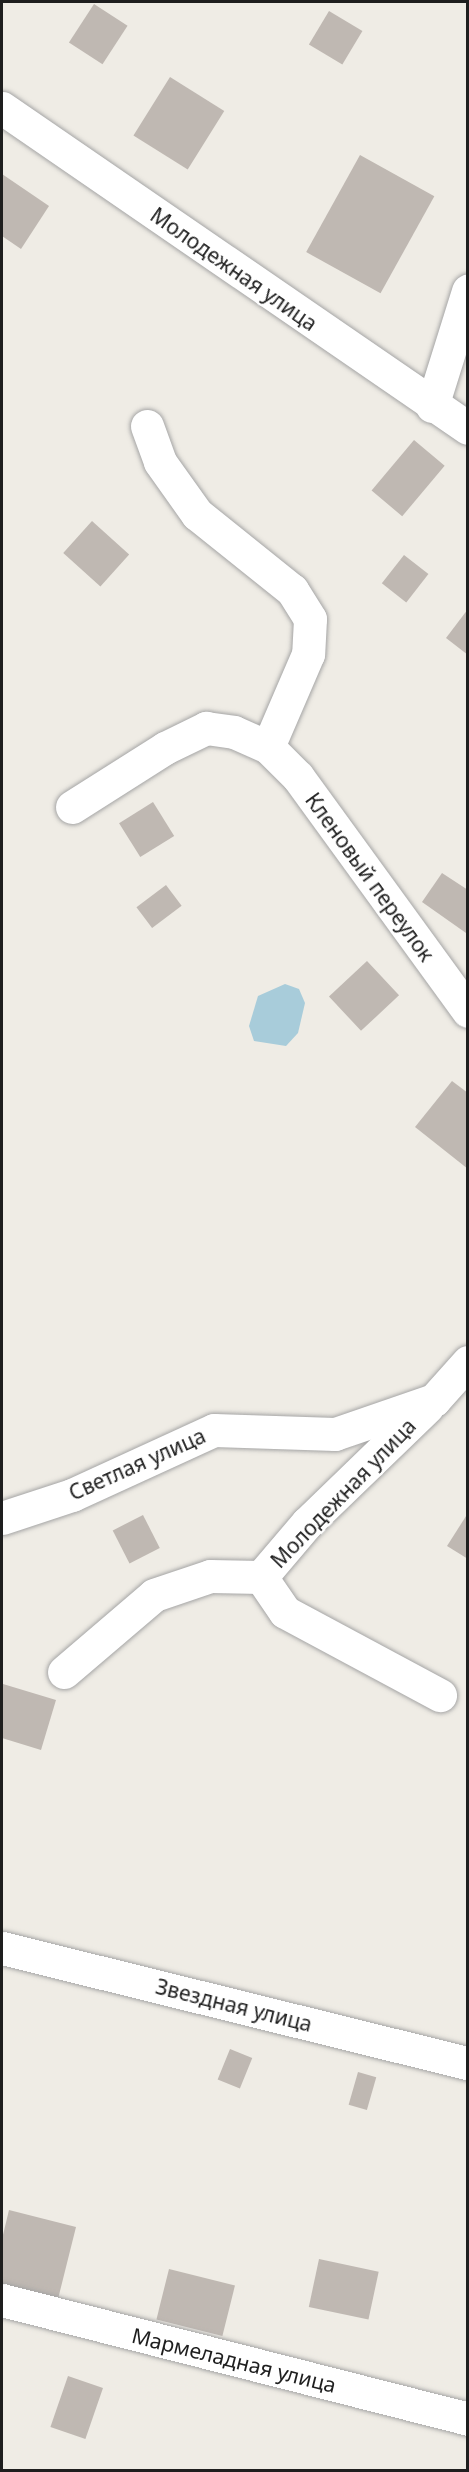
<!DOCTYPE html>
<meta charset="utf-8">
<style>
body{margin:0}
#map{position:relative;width:469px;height:2472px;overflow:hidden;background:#efece5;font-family:"Noto Sans",sans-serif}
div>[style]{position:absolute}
.water>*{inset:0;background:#a8ccda}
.building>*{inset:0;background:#bfb8b2;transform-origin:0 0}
.roads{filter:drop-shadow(0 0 2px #a5a5a5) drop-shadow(0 0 2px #a5a5a5)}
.minor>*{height:33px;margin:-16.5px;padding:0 16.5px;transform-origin:16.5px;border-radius:16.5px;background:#fff}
span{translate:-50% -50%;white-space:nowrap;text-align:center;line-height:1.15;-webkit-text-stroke:4.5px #fff;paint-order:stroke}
.street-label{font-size:21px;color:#1e1e1e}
.frame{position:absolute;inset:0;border:3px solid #1e1e1e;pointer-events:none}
</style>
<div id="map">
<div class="water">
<i style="clip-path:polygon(285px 984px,299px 989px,305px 1003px,298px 1033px,286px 1046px,254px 1041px,249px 1026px,258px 996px)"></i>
</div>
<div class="building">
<i style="left:94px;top:4px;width:40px;height:46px;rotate:33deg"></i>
<i style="left:329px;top:11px;width:39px;height:39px;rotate:31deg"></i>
<i style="left:170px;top:77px;width:64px;height:69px;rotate:32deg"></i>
<i style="left:360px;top:155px;width:85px;height:111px;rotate:29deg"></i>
<i style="clip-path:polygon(2px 174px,49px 206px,21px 249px,2px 236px)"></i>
<i style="left:414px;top:440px;width:40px;height:66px;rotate:40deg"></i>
<i style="left:92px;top:521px;width:50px;height:43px;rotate:42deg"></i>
<i style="left:404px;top:555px;width:31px;height:36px;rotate:38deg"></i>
<i style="clip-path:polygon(468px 609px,468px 655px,446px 638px)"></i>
<i style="left:153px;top:802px;width:40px;height:40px;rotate:58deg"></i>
<i style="clip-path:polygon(442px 873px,468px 890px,466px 933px,422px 902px)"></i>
<i style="left:166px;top:885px;width:26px;height:37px;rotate:53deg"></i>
<i style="left:367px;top:961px;width:47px;height:52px;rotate:47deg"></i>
<i style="clip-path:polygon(452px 1081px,468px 1093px,468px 1169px,415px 1127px)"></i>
<i style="clip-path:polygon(468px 1513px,468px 1559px,447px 1546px)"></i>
<i style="left:143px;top:1515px;width:37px;height:34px;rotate:63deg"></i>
<i style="clip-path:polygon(3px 1684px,56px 1700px,41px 1750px,2px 1738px)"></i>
<i style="left:230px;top:2049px;width:24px;height:33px;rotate:22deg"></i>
<i style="left:358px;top:2072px;width:19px;height:34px;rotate:16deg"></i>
<i style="clip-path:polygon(9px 2210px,76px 2227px,58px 2299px,2px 2284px,2px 2239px)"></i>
<i style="left:319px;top:2259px;width:61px;height:49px;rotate:12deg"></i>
<i style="left:169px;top:2269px;width:68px;height:52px;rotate:14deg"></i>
<i style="left:68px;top:2376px;width:37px;height:54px;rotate:19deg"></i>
</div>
<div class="roads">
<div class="minor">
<i style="left:2px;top:108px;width:565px;rotate:34.48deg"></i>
<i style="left:432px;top:406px;width:121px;rotate:-72.6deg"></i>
<i style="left:147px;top:426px;width:38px;rotate:70deg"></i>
<i style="left:160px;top:462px;width:64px;rotate:54.6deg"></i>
<i style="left:197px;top:514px;width:122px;rotate:38.7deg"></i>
<i style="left:292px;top:590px;width:34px;rotate:58deg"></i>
<i style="left:310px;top:619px;width:35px;rotate:93deg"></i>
<i style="left:308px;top:654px;width:101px;rotate:113.3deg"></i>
<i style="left:72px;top:807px;width:110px;rotate:-32.4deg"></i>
<i style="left:165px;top:748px;width:46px;rotate:-26deg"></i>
<i style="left:206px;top:728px;width:28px;rotate:8deg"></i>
<i style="left:234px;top:732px;width:37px;rotate:24deg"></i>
<i style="left:268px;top:747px;width:42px;rotate:45deg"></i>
<i style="left:298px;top:777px;width:289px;rotate:54deg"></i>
<i style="left:2px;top:1518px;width:74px;rotate:-18.2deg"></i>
<i style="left:72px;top:1495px;width:156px;rotate:-24.6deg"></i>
<i style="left:214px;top:1430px;width:121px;rotate:1.9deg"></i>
<i style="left:335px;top:1434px;width:105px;rotate:-19deg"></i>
<i style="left:434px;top:1400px;width:51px;rotate:-48.2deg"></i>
<i style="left:261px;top:1577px;width:42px;rotate:55.6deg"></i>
<i style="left:285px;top:1612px;width:176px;rotate:28.2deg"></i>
<i style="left:64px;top:1672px;width:118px;rotate:-40.5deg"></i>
<i style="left:154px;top:1595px;width:59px;rotate:-18.7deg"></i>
<i style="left:210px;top:1576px;width:51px;rotate:1.1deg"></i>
<i style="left:261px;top:1577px;width:71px;rotate:-49.6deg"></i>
<i style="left:307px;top:1523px;width:167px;rotate:-44deg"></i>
<i style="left:2px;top:1948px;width:480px;rotate:13.9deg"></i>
<i style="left:2px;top:2300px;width:481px;rotate:14.3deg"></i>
</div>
</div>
<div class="street-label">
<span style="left:234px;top:269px;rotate:35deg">Молодежная улица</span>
<span style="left:370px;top:877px;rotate:54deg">Кленовый переулок</span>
<span style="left:137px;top:1464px;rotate:-24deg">Светлая улица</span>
<span style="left:343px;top:1493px;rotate:-46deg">Молодежная улица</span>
<span style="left:234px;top:2005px;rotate:14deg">Звездная улица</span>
<span style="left:234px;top:2360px;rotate:14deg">Мармеладная улица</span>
</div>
<div class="frame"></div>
</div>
